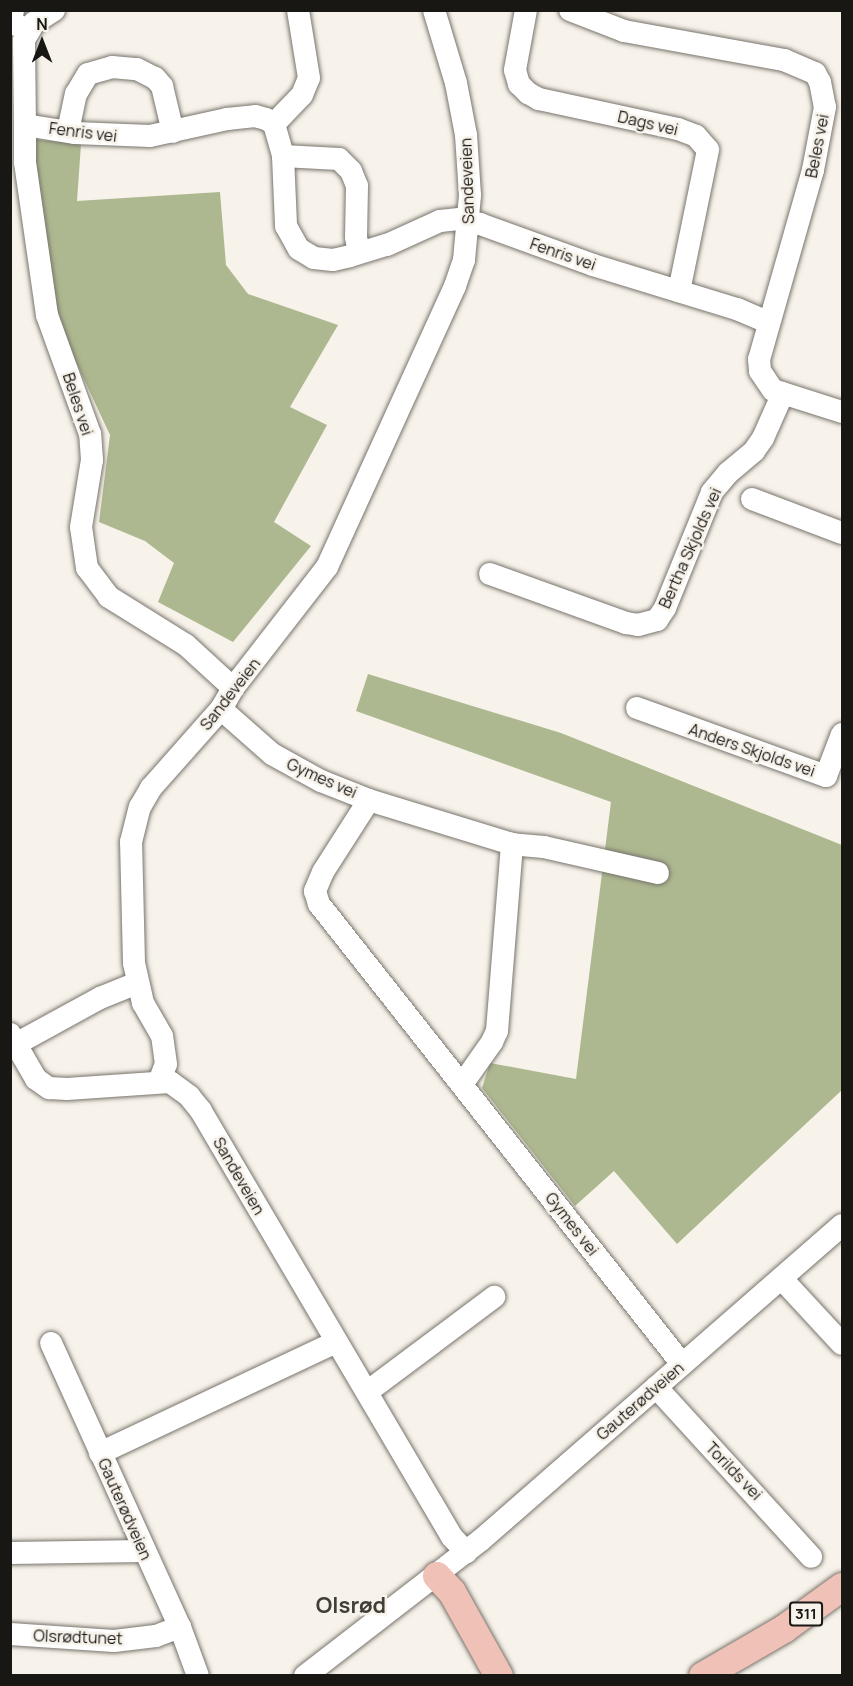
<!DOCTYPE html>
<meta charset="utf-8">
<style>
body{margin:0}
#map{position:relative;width:853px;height:1686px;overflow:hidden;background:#f7f2ea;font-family:Manrope,sans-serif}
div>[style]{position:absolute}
.forest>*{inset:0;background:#adb890}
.roads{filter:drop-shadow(0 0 2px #78746c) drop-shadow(0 0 2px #78746c)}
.minor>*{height:22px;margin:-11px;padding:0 11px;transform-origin:11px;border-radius:11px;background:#fff}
.major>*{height:28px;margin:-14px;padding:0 14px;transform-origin:14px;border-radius:14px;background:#f0c1b6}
span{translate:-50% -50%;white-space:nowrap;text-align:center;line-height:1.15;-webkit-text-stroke:5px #f7f2ea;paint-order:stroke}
.shield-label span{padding:2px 4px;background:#f7f2ea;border:2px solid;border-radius:4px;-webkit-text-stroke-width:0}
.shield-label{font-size:15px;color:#181714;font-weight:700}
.street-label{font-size:16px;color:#181714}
.district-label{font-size:22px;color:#413e37;font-weight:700}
.frame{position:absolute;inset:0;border:12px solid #181714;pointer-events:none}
.north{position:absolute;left:12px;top:12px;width:60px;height:60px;-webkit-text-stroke:4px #f7f2ea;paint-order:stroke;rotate:0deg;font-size:16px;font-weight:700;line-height:24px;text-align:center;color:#181714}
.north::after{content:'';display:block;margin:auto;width:21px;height:27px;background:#181714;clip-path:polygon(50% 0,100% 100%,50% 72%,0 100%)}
</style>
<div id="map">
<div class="forest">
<i style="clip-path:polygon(30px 139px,81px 144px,77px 201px,220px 192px,226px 265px,248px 294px,338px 325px,290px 407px,327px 425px,274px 522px,311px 546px,233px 642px,158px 602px,174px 563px,145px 541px,99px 522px,110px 435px,55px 317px)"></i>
<i style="clip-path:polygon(368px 674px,561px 733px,842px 845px,842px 1090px,677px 1244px,614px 1171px,575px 1206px,482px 1088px,490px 1063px,576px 1079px,611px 802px,356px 711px)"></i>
</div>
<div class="roads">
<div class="minor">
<i style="left:13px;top:10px;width:13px;rotate:99deg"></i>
<i style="left:11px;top:23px;width:20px;rotate:20deg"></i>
<i style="left:526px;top:10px;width:61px;rotate:100.4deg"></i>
<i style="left:515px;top:70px;width:15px;rotate:74deg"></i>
<i style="left:519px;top:84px;width:13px;rotate:45deg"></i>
<i style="left:528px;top:93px;width:13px;rotate:29deg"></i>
<i style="left:539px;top:99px;width:142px;rotate:12.2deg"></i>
<i style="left:678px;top:129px;width:19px;rotate:21deg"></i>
<i style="left:696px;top:136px;width:18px;rotate:49deg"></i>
<i style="left:708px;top:150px;width:144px;rotate:101.6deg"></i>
<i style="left:570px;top:10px;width:58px;rotate:21.3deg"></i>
<i style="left:624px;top:31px;width:163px;rotate:10.3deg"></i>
<i style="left:784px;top:60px;width:34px;rotate:23deg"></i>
<i style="left:815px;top:73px;width:10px;rotate:61deg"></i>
<i style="left:820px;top:82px;width:25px;rotate:79deg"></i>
<i style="left:825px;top:107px;width:64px;rotate:100.8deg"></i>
<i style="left:813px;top:170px;width:197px;rotate:105.9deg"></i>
<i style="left:759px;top:359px;width:12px;rotate:85deg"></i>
<i style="left:760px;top:371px;width:23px;rotate:56deg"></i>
<i style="left:773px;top:390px;width:72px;rotate:17.7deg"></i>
<i style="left:274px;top:124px;width:40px;rotate:-46deg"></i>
<i style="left:302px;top:95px;width:18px;rotate:-68deg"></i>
<i style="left:309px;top:78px;width:69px;rotate:-99.2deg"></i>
<i style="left:25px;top:125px;width:85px;rotate:-90.7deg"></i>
<i style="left:24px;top:40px;width:20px;rotate:-60deg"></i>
<i style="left:34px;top:23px;width:24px;rotate:-33deg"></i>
<i style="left:68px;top:131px;width:38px;rotate:-78deg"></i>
<i style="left:76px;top:94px;width:23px;rotate:-59deg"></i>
<i style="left:88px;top:74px;width:25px;rotate:-16deg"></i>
<i style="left:112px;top:67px;width:25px;rotate:5deg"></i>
<i style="left:137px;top:69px;width:20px;rotate:27deg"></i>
<i style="left:155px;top:78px;width:11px;rotate:49deg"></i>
<i style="left:162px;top:86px;width:47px;rotate:76.6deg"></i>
<i style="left:283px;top:156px;width:56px;rotate:3.1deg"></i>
<i style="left:339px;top:159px;width:17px;rotate:45deg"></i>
<i style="left:351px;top:171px;width:16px;rotate:68deg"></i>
<i style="left:357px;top:186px;width:51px;rotate:91.1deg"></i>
<i style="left:356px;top:237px;width:15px;rotate:79deg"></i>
<i style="left:752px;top:499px;width:96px;rotate:20.7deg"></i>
<i style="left:490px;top:574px;width:145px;rotate:19.8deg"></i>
<i style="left:626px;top:623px;width:12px;rotate:9deg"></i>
<i style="left:638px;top:625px;width:20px;rotate:-15deg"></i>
<i style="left:657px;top:620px;width:14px;rotate:-56deg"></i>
<i style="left:665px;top:608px;width:125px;rotate:-67.9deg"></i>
<i style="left:712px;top:492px;width:25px;rotate:-50deg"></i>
<i style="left:728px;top:473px;width:34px;rotate:-40deg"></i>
<i style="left:754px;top:451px;width:16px;rotate:-55deg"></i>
<i style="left:763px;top:438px;width:49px;rotate:-66deg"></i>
<i style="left:233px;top:688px;width:64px;rotate:-137.5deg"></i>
<i style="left:186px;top:645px;width:91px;rotate:-148.1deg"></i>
<i style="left:109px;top:597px;width:36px;rotate:-127deg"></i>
<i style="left:87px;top:568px;width:41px;rotate:-98.3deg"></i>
<i style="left:81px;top:527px;width:68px;rotate:-80.7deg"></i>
<i style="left:92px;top:460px;width:26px;rotate:-94deg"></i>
<i style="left:90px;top:434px;width:127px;rotate:-109.9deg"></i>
<i style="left:47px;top:315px;width:155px;rotate:-98.2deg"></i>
<i style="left:25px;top:162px;width:37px;rotate:-90deg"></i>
<i style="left:25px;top:125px;width:51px;rotate:9.1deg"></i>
<i style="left:75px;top:133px;width:75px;rotate:2.3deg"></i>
<i style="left:150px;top:136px;width:79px;rotate:-12.4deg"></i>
<i style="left:227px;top:119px;width:28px;rotate:-6deg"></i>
<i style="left:255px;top:116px;width:11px;rotate:15deg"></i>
<i style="left:266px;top:119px;width:9px;rotate:32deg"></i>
<i style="left:274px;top:124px;width:33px;rotate:74deg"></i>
<i style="left:283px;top:156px;width:70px;rotate:87.5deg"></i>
<i style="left:286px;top:226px;width:26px;rotate:61deg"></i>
<i style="left:299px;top:249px;width:17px;rotate:31deg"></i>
<i style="left:314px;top:258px;width:19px;rotate:6deg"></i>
<i style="left:333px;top:260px;width:17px;rotate:-13deg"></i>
<i style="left:350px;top:256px;width:39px;rotate:-17deg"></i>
<i style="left:387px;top:245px;width:58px;rotate:-24.4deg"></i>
<i style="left:440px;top:221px;width:19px;rotate:-6deg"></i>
<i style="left:459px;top:219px;width:22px;rotate:13deg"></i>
<i style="left:480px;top:224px;width:120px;rotate:19.9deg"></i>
<i style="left:593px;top:265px;width:151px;rotate:17deg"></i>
<i style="left:737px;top:309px;width:34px;rotate:23deg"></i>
<i style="left:637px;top:708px;width:201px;rotate:19.8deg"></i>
<i style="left:826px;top:776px;width:45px;rotate:-69.1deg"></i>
<i style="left:221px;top:709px;width:68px;rotate:41.4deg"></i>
<i style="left:272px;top:754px;width:56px;rotate:28.9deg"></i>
<i style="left:321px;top:781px;width:52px;rotate:21.6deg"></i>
<i style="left:658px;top:873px;width:117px;rotate:-167.2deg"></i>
<i style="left:544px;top:847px;width:32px;rotate:-175deg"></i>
<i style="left:512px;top:844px;width:150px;rotate:-162.9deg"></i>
<i style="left:369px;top:800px;width:85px;rotate:122.6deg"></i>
<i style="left:323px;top:872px;width:21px;rotate:113deg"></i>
<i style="left:315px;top:891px;width:14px;rotate:73deg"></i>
<i style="left:319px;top:904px;width:586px;rotate:51.72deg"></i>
<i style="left:10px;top:1034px;width:52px;rotate:60deg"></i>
<i style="left:36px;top:1079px;width:16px;rotate:35deg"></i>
<i style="left:49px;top:1088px;width:18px;rotate:3deg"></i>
<i style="left:67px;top:1089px;width:103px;rotate:-3.9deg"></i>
<i style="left:170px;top:1082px;width:24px;rotate:36deg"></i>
<i style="left:189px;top:1096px;width:19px;rotate:51deg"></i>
<i style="left:201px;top:1111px;width:494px;rotate:59.5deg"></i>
<i style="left:452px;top:1537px;width:21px;rotate:47deg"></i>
<i style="left:16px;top:1044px;width:96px;rotate:-28.7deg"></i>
<i style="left:100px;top:998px;width:40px;rotate:-22deg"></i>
<i style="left:159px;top:1082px;width:19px;rotate:-69deg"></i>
<i style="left:166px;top:1064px;width:28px;rotate:-98deg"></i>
<i style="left:162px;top:1036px;width:38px;rotate:-120deg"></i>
<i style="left:143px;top:1003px;width:41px;rotate:-102.7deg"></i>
<i style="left:134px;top:963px;width:121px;rotate:-91.4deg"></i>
<i style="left:131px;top:842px;width:36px;rotate:-76deg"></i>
<i style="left:140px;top:807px;width:22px;rotate:-60deg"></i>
<i style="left:151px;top:788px;width:106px;rotate:-48.5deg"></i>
<i style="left:221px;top:709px;width:24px;rotate:-60deg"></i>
<i style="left:233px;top:688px;width:153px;rotate:-52.2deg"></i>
<i style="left:327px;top:567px;width:309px;rotate:-65.5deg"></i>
<i style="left:455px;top:286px;width:28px;rotate:-71deg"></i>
<i style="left:464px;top:260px;width:65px;rotate:-84.7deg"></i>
<i style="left:470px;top:195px;width:60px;rotate:-93.8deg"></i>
<i style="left:466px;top:135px;width:53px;rotate:-100.9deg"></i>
<i style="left:456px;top:83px;width:76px;rotate:-106.8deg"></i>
<i style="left:463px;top:1083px;width:50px;rotate:-54.7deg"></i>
<i style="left:492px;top:1042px;width:12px;rotate:-66deg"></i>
<i style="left:497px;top:1031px;width:188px;rotate:-85.4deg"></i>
<i style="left:782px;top:1279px;width:88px;rotate:47.3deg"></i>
<i style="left:51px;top:1343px;width:312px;rotate:65.6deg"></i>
<i style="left:180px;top:1627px;width:52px;rotate:69.8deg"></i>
<i style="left:656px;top:1387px;width:230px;rotate:47.6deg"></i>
<i style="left:367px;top:1392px;width:159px;rotate:-36.8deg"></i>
<i style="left:100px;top:1453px;width:261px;rotate:-25.2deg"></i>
<i style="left:10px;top:1553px;width:134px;rotate:-0.9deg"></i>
<i style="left:10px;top:1634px;width:104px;rotate:3.9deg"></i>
<i style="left:114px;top:1641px;width:42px;rotate:-6.8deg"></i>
<i style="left:156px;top:1636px;width:26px;rotate:-21deg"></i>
<i style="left:305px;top:1676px;width:222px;rotate:-37.7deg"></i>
<i style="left:481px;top:1540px;width:479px;rotate:-41.1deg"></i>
</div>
<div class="major">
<i style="left:437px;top:1576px;width:22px;rotate:47deg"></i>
<i style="left:452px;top:1592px;width:96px;rotate:60.8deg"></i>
<i style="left:703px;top:1676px;width:94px;rotate:-30.1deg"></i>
<i style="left:784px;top:1629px;width:72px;rotate:-35.9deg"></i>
</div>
</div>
<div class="shield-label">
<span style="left:806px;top:1614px">311</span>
</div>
<div class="street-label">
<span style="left:648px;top:123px;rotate:13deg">Dags vei</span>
<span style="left:83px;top:132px;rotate:7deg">Fenris vei</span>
<span style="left:817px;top:146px;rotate:-79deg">Beles vei</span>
<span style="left:467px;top:181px;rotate:-92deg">Sandeveien</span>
<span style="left:563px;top:254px;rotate:19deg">Fenris vei</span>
<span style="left:78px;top:404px;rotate:72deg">Beles vei</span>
<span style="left:690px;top:548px;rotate:-66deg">Bertha Skjolds vei</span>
<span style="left:230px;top:694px;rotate:-52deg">Sandeveien</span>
<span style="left:752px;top:750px;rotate:19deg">Anders Skjolds vei</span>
<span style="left:322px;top:778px;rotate:24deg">Gymes vei</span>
<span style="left:239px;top:1176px;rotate:60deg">Sandeveien</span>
<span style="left:572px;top:1224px;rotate:52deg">Gymes vei</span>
<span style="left:640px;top:1401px;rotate:-41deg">Gauterødveien</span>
<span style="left:734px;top:1471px;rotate:46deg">Torilds vei</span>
<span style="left:125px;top:1509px;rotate:66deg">Gauterødveien</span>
<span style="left:78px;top:1637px;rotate:2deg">Olsrødtunet</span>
</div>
<div class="district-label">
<span style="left:351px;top:1606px">Olsrød</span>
</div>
<div class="frame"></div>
<div class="north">N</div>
</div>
